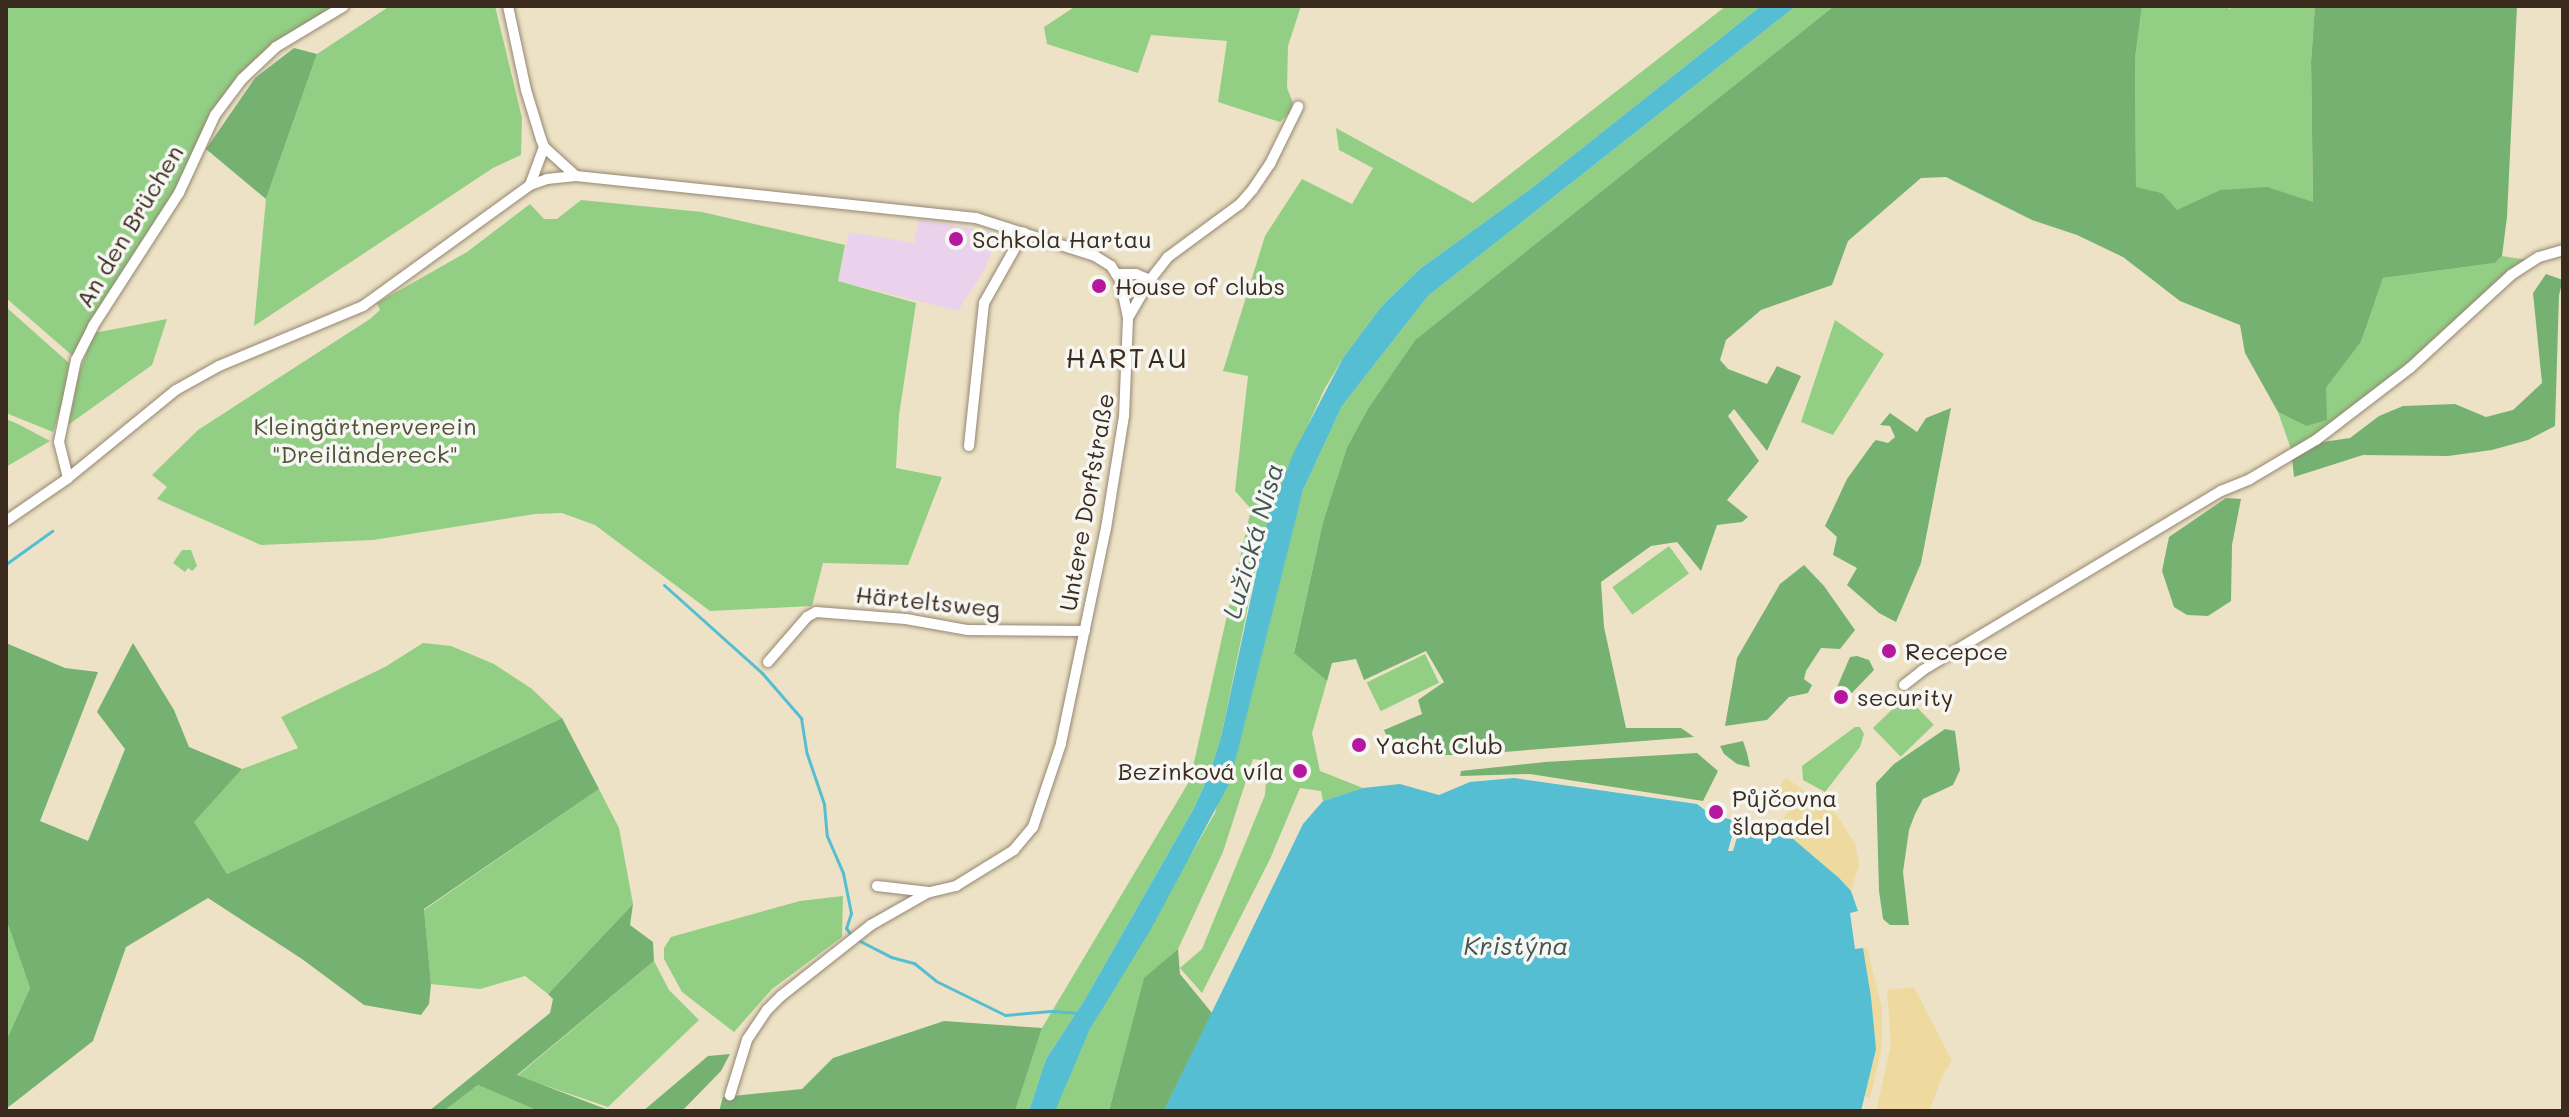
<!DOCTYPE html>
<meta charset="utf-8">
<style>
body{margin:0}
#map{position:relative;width:2569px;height:1117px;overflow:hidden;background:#ede2c5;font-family:Mali,sans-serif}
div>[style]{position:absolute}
.built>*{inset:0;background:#ead1ec}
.green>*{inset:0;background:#92cf84;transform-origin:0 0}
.forest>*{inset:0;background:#75b272}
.sand>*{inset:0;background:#eeda9e}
.water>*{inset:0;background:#55bed2}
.stream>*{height:3px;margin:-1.5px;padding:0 1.5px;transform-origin:1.5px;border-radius:1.5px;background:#55bed2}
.roads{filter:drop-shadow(0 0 2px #948672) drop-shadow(0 0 2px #948672)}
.street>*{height:10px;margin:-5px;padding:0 5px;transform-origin:5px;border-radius:5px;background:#fff}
.dots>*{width:22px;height:22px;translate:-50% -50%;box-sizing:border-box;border:4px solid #f6f6f2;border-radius:50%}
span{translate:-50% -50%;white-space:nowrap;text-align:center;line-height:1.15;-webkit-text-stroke:7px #f6f6f2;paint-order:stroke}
.street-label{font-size:24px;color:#3b2a1e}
.poi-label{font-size:24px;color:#3b2a1e}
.left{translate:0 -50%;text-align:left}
.right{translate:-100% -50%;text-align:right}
.park-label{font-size:24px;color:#515338}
.water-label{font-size:26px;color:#435654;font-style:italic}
.quarter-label{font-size:28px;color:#3b2a1e;letter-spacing:2px}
.frame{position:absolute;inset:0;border:8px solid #3b2a1e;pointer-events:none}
</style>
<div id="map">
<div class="built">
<i style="clip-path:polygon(919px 219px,1000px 234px,984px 270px,958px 311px,838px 281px,849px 232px,914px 243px)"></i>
</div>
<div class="green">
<i style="clip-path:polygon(6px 6px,339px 6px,295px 30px,240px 79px,75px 358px,6px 298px)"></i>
<i style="clip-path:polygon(390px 6px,495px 6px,522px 118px,521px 155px,493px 168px,254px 326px,266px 199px,317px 54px)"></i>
<i style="clip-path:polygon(1076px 6px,1301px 6px,1288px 46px,1287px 88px,1293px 103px,1289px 113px,1280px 122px,1218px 102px,1227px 41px,1151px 35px,1138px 73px,1047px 44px,1044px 27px)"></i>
<i style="clip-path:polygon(1726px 6px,1761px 6px,1532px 188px,1421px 268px,1381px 307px,1343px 358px,1324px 390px,1275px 497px,1256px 567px,1221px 737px,1210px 773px,1194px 808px,1084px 1001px,1046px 1059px,1029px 1111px,1015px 1111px,1042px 1028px,1190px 780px,1251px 509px,1235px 491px,1248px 376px,1223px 371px,1265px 236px,1302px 179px,1352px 204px,1373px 168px,1339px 150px,1336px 128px,1473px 203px)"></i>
<i style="clip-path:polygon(1796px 6px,1834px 6px,1415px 340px,1369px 407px,1347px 447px,1323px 522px,1294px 652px,1327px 681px,1312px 733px,1320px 771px,1363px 788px,1323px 801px,1321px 791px,1300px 788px,1270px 859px,1202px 993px,1180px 968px,1202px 949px,1265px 795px,1267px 761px,1253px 759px,1223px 852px,1178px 949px,1144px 979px,1109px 1111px,1054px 1111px,1090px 1029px,1215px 813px,1303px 490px,1342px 406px,1428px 296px)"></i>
<i style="clip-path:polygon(2142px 6px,2224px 6px,2230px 9px,2231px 6px,2315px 6px,2311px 62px,2313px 203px,2220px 190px,2177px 211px,2162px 193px,2136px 188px,2135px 59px)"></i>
<i style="clip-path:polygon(581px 200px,702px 212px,845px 245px,838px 281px,916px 303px,899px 415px,896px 468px,942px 477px,908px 565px,823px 563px,812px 606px,710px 611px,595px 525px,562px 513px,535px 514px,373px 540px,261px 545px,157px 499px,167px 487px,152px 475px,198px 430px,370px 319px,380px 310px,377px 303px,467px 252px,530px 204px,544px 219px,557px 219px)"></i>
<i style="clip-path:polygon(2502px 256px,2527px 260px,2408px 365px,2313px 437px,2291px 449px,2278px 412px,2306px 426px,2326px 388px,2361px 342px,2383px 278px,2495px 263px)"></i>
<i style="clip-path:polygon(6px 307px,69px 363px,66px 390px,53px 432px,6px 413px)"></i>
<i style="clip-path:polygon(167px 319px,152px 365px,68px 425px,79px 373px,94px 333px)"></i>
<i style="clip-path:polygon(1835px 320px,1884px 354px,1833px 435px,1801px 422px)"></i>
<i style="clip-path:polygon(6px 419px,18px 424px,50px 441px,6px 467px)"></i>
<i style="left:1669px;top:546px;width:34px;height:70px;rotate:54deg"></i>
<i style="clip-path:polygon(182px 550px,191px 550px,197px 566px,192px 571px,188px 568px,185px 572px,173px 563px)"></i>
<i style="clip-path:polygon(423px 643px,451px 646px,494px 664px,532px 689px,562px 718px,227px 874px,193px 822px,242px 769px,298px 748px,281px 717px,385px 667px)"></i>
<i style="left:1425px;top:654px;width:32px;height:65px;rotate:64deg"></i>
<i style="left:1906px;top:696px;width:40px;height:46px;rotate:46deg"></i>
<i style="clip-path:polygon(1855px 727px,1860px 727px,1864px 734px,1860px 747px,1825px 792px,1803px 780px,1802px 766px)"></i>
<i style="clip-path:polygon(599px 789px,619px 828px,633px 904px,548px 994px,525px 976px,480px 989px,431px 984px,424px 910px)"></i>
<i style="clip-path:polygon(843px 896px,842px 937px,772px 989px,734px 1032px,682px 992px,664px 959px,664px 948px,671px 937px,800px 901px)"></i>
<i style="clip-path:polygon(6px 919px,30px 988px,6px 1041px)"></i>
<i style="clip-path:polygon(654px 961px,669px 990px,699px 1020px,608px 1107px,517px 1076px)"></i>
<i style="clip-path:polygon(478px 1085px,538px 1111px,444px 1111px)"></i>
</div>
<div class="forest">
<i style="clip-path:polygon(1834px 6px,2142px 6px,2135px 59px,2136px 187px,2162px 193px,2177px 210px,2220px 190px,2267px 187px,2313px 202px,2311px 62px,2315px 6px,2517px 6px,2507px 217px,2502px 256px,2495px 263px,2383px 278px,2361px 342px,2326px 388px,2327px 420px,2306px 426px,2278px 412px,2245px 353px,2240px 325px,2180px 301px,2123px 257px,2077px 235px,2032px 220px,1946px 177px,1921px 178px,1848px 241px,1832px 285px,1761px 310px,1726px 340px,1720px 360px,1728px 369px,1767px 384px,1777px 366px,1801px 376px,1767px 451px,1734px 409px,1728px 416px,1759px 461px,1727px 500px,1748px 517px,1742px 522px,1717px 525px,1701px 571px,1677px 542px,1651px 546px,1601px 582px,1604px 627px,1626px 728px,1681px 728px,1694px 737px,1465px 755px,1395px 755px,1384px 730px,1422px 714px,1418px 700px,1444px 682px,1426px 651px,1364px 680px,1356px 659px,1332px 663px,1327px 681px,1294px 653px,1323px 522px,1347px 447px,1369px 407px,1415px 340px)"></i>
<i style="clip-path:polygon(294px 48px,317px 54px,266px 199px,206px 149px,255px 78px)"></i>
<i style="clip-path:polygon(2546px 274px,2563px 280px,2559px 295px,2555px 426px,2528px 440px,2492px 450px,2448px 456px,2363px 455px,2294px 477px,2292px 458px,2316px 443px,2350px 438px,2379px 416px,2403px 406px,2455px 404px,2486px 417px,2513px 410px,2542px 383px,2533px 293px)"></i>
<i style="clip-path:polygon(1951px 408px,1921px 563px,1896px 622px,1879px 613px,1847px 585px,1857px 568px,1833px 555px,1837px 537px,1825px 526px,1847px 479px,1873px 443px,1876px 440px,1888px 443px,1895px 437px,1890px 426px,1880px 425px,1890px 413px,1917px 432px,1926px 418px)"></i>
<i style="clip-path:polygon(2226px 498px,2241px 499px,2232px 545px,2231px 601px,2208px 616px,2187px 615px,2174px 607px,2162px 571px,2169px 537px)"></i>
<i style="clip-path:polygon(1804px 565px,1824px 586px,1855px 630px,1840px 649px,1821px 648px,1806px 671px,1804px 679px,1812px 685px,1808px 693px,1789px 697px,1767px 720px,1725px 726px,1737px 658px,1780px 584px)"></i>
<i style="clip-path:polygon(6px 643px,65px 668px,98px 672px,40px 821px,88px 841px,125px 749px,97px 712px,133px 643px,174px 710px,189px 747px,242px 769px,194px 822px,227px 874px,562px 718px,599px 789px,424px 909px,431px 984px,429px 1004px,421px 1015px,364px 1005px,302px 959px,208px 898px,126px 947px,93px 1041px,6px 1109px,6px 1041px,30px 988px,6px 919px)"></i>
<i style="clip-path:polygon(1857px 656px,1869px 660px,1874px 670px,1848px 697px,1835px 692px,1850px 657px)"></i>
<i style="clip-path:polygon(1945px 729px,1955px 731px,1960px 770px,1953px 785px,1923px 799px,1915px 814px,1909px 830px,1903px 872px,1909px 925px,1890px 925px,1883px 919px,1879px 891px,1876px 783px,1894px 764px)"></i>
<i style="clip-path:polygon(1743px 741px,1747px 753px,1750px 767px,1737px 764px,1724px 754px,1720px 746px)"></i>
<i style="clip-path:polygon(1697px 753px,1718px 771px,1703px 801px,1530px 774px,1460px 776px,1461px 771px,1545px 762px)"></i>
<i style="clip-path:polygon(633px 904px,630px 925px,653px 942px,654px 961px,517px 1075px,611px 1111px,538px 1111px,478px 1085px,444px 1111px,429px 1111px,550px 1013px,553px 999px,548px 994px)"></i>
<i style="clip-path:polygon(1178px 949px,1180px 974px,1212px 1013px,1164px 1111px,1109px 1111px,1144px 978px)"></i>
<i style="clip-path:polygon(944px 1021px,1042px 1028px,1015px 1111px,719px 1111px,723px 1097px,802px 1089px,833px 1058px)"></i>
<i style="clip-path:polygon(730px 1054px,721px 1071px,682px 1111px,643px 1111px,708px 1056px)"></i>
</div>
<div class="sand">
<i style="clip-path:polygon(1786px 778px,1833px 810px,1855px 843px,1859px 865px,1851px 891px,1818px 859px,1777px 829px,1789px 810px,1766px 803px)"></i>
<i style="clip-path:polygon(1863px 948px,1867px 948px,1882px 1008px,1882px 1046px,1870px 1098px,1864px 1096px,1876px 1049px)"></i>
<i style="clip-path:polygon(1914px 987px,1952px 1061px,1944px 1072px,1929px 1111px,1876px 1111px,1891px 1044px,1887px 990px)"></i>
</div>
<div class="water">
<i style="clip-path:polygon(1761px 6px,1796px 6px,1428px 296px,1342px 406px,1303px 490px,1230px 782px,1151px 929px,1090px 1029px,1055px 1111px,1029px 1111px,1046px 1059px,1084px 1001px,1194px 808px,1210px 773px,1221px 737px,1269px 514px,1294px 452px,1343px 358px,1381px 307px,1421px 268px,1532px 188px)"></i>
<i style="clip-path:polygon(1514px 778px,1697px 804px,1710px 814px,1736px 821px,1728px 851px,1733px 851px,1741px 823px,1763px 829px,1767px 825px,1785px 832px,1839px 878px,1851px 891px,1858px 911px,1850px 913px,1855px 949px,1863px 948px,1871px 997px,1876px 1049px,1861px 1111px,1164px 1111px,1303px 824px,1323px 801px,1363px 788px,1400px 784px,1439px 795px,1470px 782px)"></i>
</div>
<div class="stream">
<i style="left:6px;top:564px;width:57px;rotate:-35.7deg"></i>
<i style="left:664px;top:585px;width:132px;rotate:41.9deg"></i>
<i style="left:762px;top:673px;width:60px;rotate:49.1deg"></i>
<i style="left:801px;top:718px;width:36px;rotate:81deg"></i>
<i style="left:807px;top:754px;width:53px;rotate:71.2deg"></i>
<i style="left:824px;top:804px;width:32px;rotate:85deg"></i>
<i style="left:827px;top:836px;width:40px;rotate:66.6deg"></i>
<i style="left:843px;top:873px;width:41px;rotate:78.7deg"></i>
<i style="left:851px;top:913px;width:16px;rotate:108deg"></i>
<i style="left:846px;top:928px;width:10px;rotate:53deg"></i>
<i style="left:858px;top:940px;width:37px;rotate:27deg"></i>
<i style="left:891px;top:957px;width:24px;rotate:15deg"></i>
<i style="left:914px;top:963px;width:28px;rotate:39deg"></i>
<i style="left:936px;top:981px;width:77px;rotate:26.2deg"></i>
<i style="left:1005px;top:1015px;width:46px;rotate:-5deg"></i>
<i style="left:1051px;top:1011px;width:26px;rotate:4deg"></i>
</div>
<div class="roads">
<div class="street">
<i style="left:508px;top:6px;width:86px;rotate:77.9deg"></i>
<i style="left:526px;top:90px;width:51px;rotate:73deg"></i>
<i style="left:541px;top:139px;width:9px;rotate:69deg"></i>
<i style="left:544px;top:147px;width:43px;rotate:42.2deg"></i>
<i style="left:530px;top:185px;width:40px;rotate:-69.8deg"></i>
<i style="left:1116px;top:274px;width:20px"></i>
<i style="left:1136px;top:274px;width:15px;rotate:23deg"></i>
<i style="left:1128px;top:318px;width:44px;rotate:-59.9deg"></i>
<i style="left:1150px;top:280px;width:29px;rotate:-52deg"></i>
<i style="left:1168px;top:257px;width:89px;rotate:-36.4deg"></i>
<i style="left:1240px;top:204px;width:20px;rotate:-49deg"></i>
<i style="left:1253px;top:189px;width:30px;rotate:-56deg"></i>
<i style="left:1270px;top:164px;width:64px;rotate:-63.8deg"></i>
<i style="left:969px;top:446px;width:144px;rotate:-84deg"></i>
<i style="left:984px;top:303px;width:81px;rotate:-60.6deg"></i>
<i style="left:68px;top:478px;width:37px;rotate:-104deg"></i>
<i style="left:59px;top:442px;width:84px;rotate:-78.3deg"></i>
<i style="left:76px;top:360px;width:38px;rotate:-63deg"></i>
<i style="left:93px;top:326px;width:158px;rotate:-57.1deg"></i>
<i style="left:179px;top:193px;width:86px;rotate:-65.2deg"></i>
<i style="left:215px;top:115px;width:45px;rotate:-53.1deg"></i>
<i style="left:242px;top:79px;width:47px;rotate:-43.3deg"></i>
<i style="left:276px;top:47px;width:79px;rotate:-31.1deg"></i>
<i style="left:6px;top:521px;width:75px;rotate:-34.7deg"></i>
<i style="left:68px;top:478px;width:139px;rotate:-39.2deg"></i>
<i style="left:176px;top:390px;width:49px;rotate:-29.2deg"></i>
<i style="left:219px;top:366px;width:156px;rotate:-22.6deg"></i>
<i style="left:363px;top:306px;width:206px;rotate:-35.9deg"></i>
<i style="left:530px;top:185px;width:18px;rotate:-19deg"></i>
<i style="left:547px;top:179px;width:29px;rotate:-6deg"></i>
<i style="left:576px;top:176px;width:402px;rotate:6deg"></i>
<i style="left:976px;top:218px;width:125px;rotate:17.7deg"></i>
<i style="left:1095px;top:256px;width:19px;rotate:32deg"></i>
<i style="left:1111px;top:266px;width:17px;rotate:57deg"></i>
<i style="left:1120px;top:280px;width:39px;rotate:78deg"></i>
<i style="left:1128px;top:318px;width:98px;rotate:92.3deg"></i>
<i style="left:1124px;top:416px;width:113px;rotate:99.1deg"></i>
<i style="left:1106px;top:528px;width:221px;rotate:101.8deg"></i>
<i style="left:1061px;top:744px;width:88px;rotate:108.6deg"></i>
<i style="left:1033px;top:827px;width:30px;rotate:130deg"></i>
<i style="left:1014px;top:850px;width:68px;rotate:148.2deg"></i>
<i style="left:956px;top:886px;width:28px;rotate:167deg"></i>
<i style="left:929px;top:892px;width:67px;rotate:150.4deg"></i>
<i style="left:871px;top:925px;width:115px;rotate:141.7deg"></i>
<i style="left:781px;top:996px;width:20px;rotate:135deg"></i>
<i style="left:767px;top:1010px;width:36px;rotate:124deg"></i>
<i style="left:747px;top:1040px;width:58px;rotate:107.2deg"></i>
<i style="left:768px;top:662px;width:60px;rotate:-49.1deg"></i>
<i style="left:807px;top:617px;width:10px;rotate:-29deg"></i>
<i style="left:816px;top:612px;width:90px;rotate:4.4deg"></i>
<i style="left:906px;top:619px;width:63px;rotate:10.1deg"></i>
<i style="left:968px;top:630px;width:117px;rotate:0.5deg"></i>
<i style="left:1904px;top:685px;width:24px;rotate:-38deg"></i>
<i style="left:1923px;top:670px;width:348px;rotate:-31deg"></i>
<i style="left:2221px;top:491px;width:31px;rotate:-22deg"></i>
<i style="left:2250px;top:479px;width:77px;rotate:-30.6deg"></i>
<i style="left:2316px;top:440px;width:118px;rotate:-37.5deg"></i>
<i style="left:2410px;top:368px;width:137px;rotate:-42.6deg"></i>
<i style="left:2511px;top:275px;width:33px;rotate:-33deg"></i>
<i style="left:2539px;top:257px;width:25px;rotate:-16deg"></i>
<i style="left:877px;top:886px;width:52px;rotate:6.6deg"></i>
</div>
</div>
<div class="dots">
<i style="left:956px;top:239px;background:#b5179e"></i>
<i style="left:1099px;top:286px;background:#b5179e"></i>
<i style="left:1889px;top:651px;background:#b5179e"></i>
<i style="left:1841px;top:697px;background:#b5179e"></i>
<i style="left:1359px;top:745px;background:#b5179e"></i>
<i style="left:1300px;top:771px;background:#b5179e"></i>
<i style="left:1716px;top:812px;background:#b5179e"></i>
</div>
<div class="street-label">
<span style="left:129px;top:226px;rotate:-59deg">An den Brüchen</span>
<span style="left:1086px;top:502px;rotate:-80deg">Untere Dorfstraße</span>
<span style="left:928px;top:601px;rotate:6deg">Härteltsweg</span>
</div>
<div class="poi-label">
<span class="left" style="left:972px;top:239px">Schkola Hartau</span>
<span class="left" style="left:1115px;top:286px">House of clubs</span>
<span class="left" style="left:1905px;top:651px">Recepce</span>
<span class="left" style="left:1857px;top:697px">security</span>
<span class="left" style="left:1375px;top:745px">Yacht Club</span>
<span class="right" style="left:1284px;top:771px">Bezinková víla</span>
<span class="left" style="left:1732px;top:812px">Půjčovna<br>šlapadel</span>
</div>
<div class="park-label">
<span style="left:365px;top:440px">Kleingärtnerverein<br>"Dreiländereck"</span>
</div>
<div class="water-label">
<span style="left:1253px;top:541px;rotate:-74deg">Lužická Nisa</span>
<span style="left:1516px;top:946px">Kristýna</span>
</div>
<div class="quarter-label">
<span style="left:1127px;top:357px">HARTAU</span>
</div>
<div class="frame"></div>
</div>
